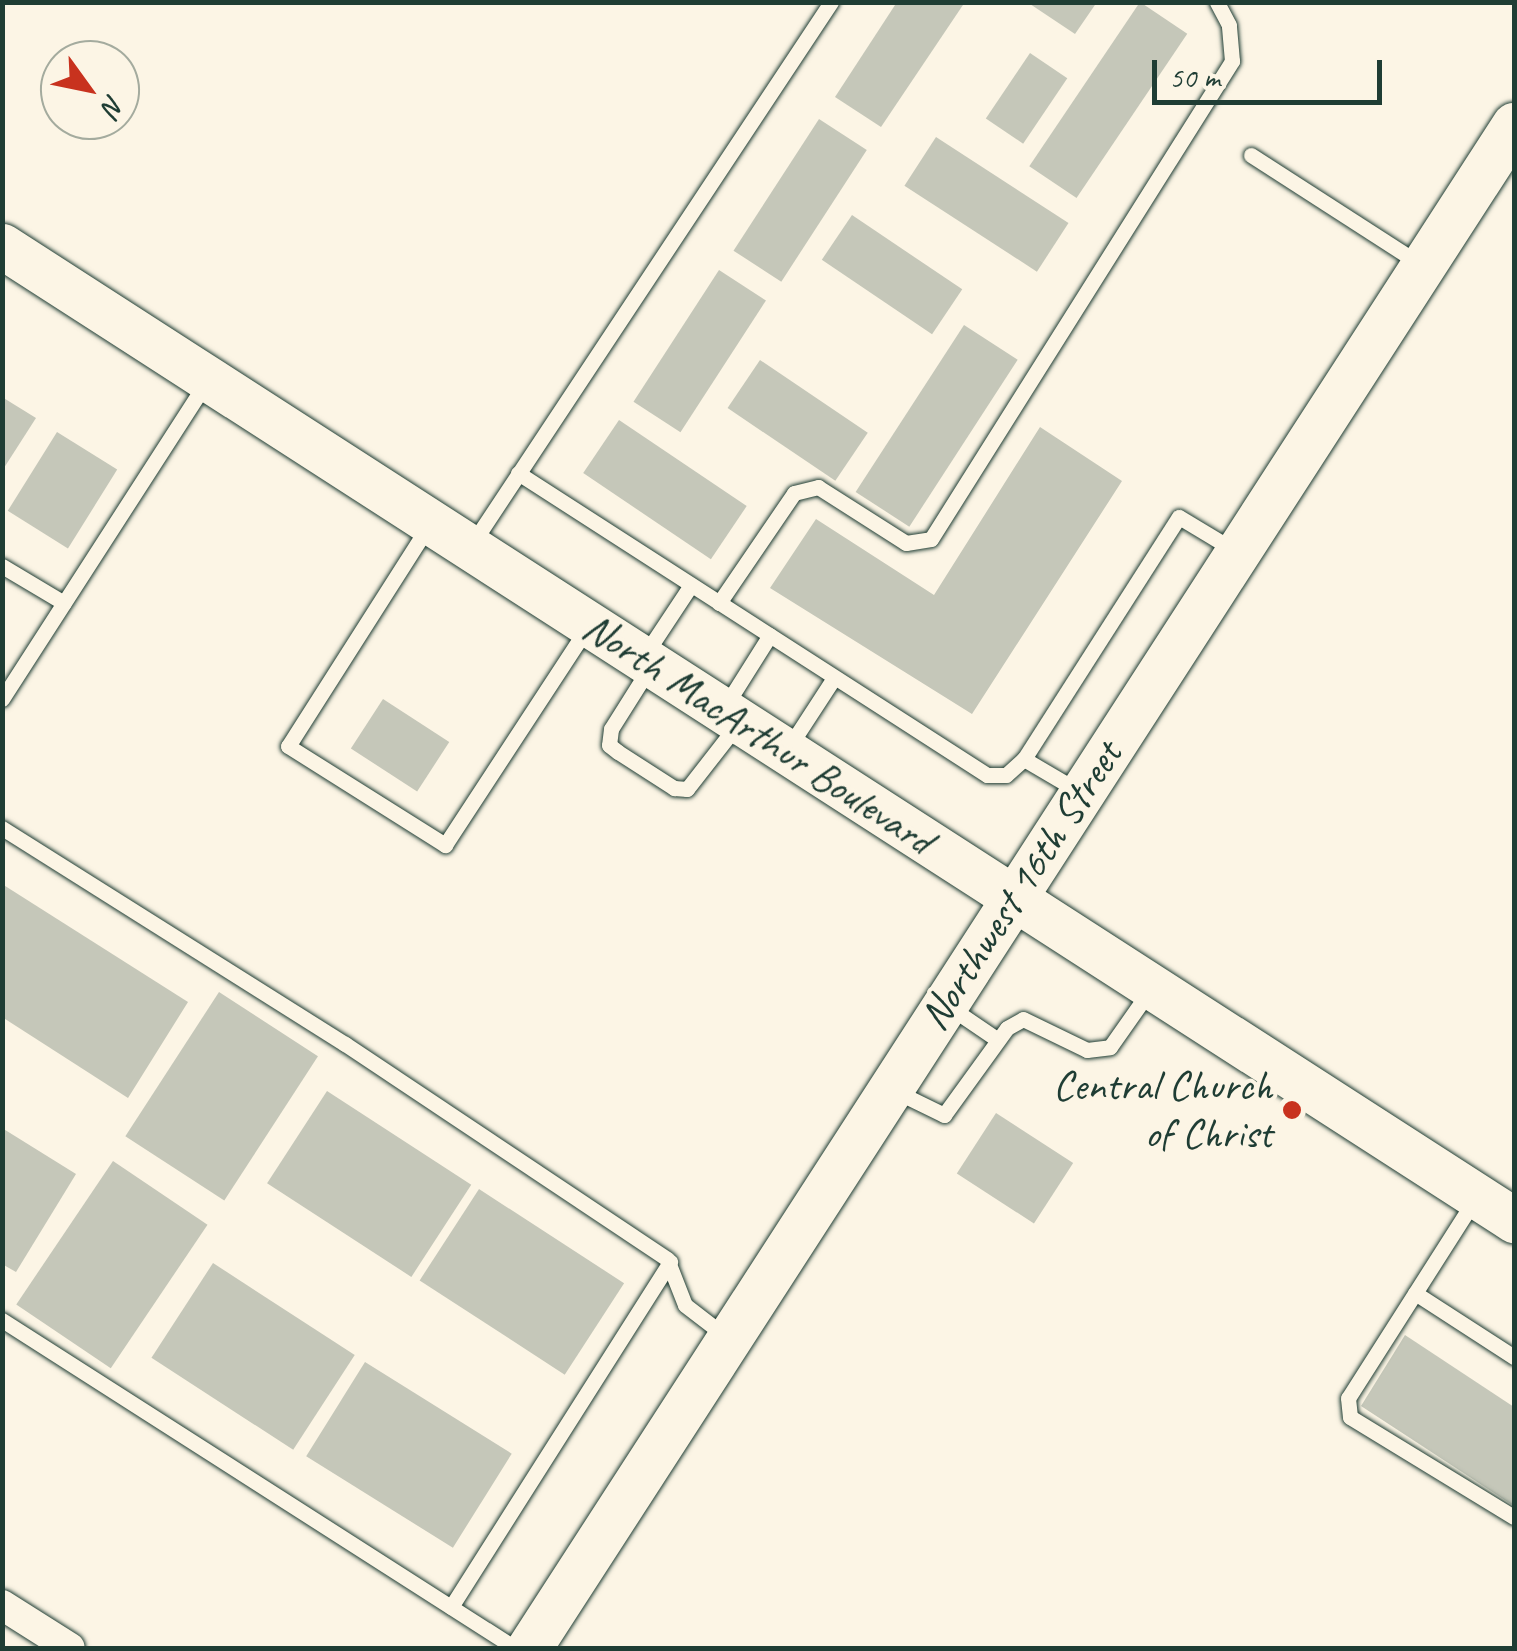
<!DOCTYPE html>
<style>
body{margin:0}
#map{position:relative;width:1517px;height:1651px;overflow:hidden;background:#fcf5e5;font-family:Caveat,sans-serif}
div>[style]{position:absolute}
.building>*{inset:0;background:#c5c7b9;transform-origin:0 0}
.roads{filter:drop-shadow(0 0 2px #1f3d34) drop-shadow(0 0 2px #1f3d34)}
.lane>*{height:15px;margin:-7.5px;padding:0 7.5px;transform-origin:7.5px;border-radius:7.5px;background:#fcf5e5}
.street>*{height:30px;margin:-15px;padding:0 15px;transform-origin:15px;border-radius:15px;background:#fcf5e5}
.secondary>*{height:45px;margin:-22.5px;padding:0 22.5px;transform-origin:22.5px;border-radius:22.5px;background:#fcf5e5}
.dots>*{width:28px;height:28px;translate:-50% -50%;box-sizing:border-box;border:5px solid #fcf5e5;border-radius:50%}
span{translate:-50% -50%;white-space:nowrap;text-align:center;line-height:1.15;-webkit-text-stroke:8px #fcf5e5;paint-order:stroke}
.street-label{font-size:42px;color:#1f3d34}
.poi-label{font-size:42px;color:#1f3d34}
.right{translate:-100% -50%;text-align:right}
.frame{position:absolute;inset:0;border:5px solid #1f3d34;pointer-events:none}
.north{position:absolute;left:40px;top:40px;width:100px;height:100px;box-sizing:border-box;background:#fcf5e5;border:2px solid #a4ab9e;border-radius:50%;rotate:123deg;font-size:28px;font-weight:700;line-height:40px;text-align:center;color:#1f3d34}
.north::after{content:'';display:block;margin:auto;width:35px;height:45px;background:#c8321e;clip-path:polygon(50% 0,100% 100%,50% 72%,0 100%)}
.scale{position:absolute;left:1152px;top:60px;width:230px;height:45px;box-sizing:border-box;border:5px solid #1f3d34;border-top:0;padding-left:12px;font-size:30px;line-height:35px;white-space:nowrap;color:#1f3d34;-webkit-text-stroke:8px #fcf5e5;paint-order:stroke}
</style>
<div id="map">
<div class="building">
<i style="clip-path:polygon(897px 2px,965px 2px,881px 127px,835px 97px)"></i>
<i style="clip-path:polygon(1027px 2px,1097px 2px,1075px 34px)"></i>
<i style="left:1140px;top:2px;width:57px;height:198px;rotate:34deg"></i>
<i style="left:1030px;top:53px;width:45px;height:79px;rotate:34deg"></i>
<i style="left:819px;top:119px;width:57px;height:157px;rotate:33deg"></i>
<i style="left:936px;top:137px;width:158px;height:58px;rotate:33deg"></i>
<i style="left:852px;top:215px;width:133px;height:54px;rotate:34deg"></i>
<i style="left:719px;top:270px;width:56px;height:157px;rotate:33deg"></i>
<i style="left:964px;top:325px;width:64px;height:199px;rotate:33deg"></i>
<i style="left:760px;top:360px;width:130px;height:58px;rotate:34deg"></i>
<i style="clip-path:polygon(2px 397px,36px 418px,2px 471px)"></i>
<i style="left:619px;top:420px;width:154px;height:64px;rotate:34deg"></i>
<i style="clip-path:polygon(1040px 427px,1122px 481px,972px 714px,770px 588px,816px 519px,934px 595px)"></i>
<i style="left:57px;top:432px;width:71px;height:93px;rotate:32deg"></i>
<i style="left:383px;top:699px;width:79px;height:59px;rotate:33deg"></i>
<i style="clip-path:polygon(2px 884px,188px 1002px,128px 1098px,2px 1017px)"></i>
<i style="left:219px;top:992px;width:118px;height:172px;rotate:33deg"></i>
<i style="left:327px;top:1091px;width:172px;height:110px;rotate:33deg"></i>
<i style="left:996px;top:1113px;width:92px;height:72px;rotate:33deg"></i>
<i style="clip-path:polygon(2px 1128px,76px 1174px,16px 1272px,2px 1264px)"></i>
<i style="left:113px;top:1161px;width:114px;height:173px;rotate:34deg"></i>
<i style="left:479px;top:1189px;width:173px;height:109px;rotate:33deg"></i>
<i style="left:213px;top:1263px;width:169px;height:113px;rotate:33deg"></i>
<i style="clip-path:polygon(1405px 1335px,1514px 1407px,1514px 1506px,1361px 1406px)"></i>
<i style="left:365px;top:1362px;width:173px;height:111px;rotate:32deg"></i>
</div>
<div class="roads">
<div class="lane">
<i style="left:1251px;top:155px;width:201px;rotate:32.8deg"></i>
<i style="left:518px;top:473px;width:558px;rotate:32.78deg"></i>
<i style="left:987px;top:775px;width:19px"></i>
<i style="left:1006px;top:775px;width:24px;rotate:-42deg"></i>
<i style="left:1024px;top:759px;width:65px;rotate:30.5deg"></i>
<i style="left:429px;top:525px;width:262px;rotate:122.5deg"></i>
<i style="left:288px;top:746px;width:186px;rotate:32.2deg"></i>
<i style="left:445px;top:845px;width:259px;rotate:-56.8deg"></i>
<i style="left:472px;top:544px;width:650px;rotate:-56.48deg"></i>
<i style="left:2px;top:566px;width:72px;rotate:30.8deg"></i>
<i style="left:719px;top:603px;width:133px;rotate:-55.7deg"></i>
<i style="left:794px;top:493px;width:25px;rotate:-14deg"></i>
<i style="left:818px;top:487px;width:104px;rotate:32.5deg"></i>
<i style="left:906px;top:543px;width:25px;rotate:-9deg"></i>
<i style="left:931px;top:539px;width:565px;rotate:-57.8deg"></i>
<i style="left:1232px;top:61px;width:36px;rotate:-95deg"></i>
<i style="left:1229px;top:25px;width:26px;rotate:-118deg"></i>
<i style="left:644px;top:656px;width:85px;rotate:-56.5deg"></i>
<i style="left:650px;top:667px;width:73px;rotate:122.2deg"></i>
<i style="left:611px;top:729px;width:16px;rotate:97deg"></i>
<i style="left:609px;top:745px;width:11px;rotate:38deg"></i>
<i style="left:618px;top:752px;width:67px;rotate:32.7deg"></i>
<i style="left:674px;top:788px;width:13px;rotate:4deg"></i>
<i style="left:687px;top:789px;width:81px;rotate:-52deg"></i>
<i style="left:2px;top:699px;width:377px;rotate:-57.2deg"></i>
<i style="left:724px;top:708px;width:86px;rotate:-57.8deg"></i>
<i style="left:787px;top:750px;width:86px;rotate:-56.9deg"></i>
<i style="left:1024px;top:759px;width:287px;rotate:-57.4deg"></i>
<i style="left:1179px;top:517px;width:64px;rotate:31deg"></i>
<i style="left:2px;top:828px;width:405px;rotate:32.2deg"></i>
<i style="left:345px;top:1044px;width:387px;rotate:33.7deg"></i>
<i style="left:667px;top:1259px;width:49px;rotate:68.6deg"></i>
<i style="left:685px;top:1305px;width:49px;rotate:37.6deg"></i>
<i style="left:948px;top:1006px;width:60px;rotate:34.2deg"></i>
<i style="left:893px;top:1090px;width:57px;rotate:26.1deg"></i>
<i style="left:944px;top:1115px;width:107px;rotate:-54.1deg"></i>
<i style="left:1007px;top:1028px;width:18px;rotate:-29deg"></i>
<i style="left:1023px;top:1019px;width:71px;rotate:25.8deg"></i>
<i style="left:1087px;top:1050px;width:23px;rotate:-7deg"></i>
<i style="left:1110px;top:1047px;width:70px;rotate:-54.9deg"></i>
<i style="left:1475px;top:1199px;width:236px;rotate:122.5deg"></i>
<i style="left:1348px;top:1398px;width:19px;rotate:84deg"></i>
<i style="left:1350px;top:1417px;width:192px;rotate:31.4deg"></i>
<i style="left:1415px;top:1293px;width:118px;rotate:32.9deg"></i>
<i style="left:2px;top:1320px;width:609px;rotate:32.59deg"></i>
<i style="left:451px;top:1607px;width:409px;rotate:-57.6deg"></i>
</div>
<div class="street">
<i style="left:2px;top:1605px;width:80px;rotate:32.3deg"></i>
</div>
<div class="secondary">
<i style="left:2px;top:246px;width:1799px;rotate:32.79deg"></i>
<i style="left:529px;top:1648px;width:1814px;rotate:-57.11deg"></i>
</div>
</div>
<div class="dots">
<i style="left:1292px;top:1110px;background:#c8321e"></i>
</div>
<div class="street-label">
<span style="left:758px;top:734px;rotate:33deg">North MacArthur Boulevard</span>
<span style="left:1021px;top:886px;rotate:-57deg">Northwest 16th Street</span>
</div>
<div class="poi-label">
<span class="right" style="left:1272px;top:1110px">Central Church<br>of Christ</span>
</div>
<div class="frame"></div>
<div class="north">N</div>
<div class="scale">50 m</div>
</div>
